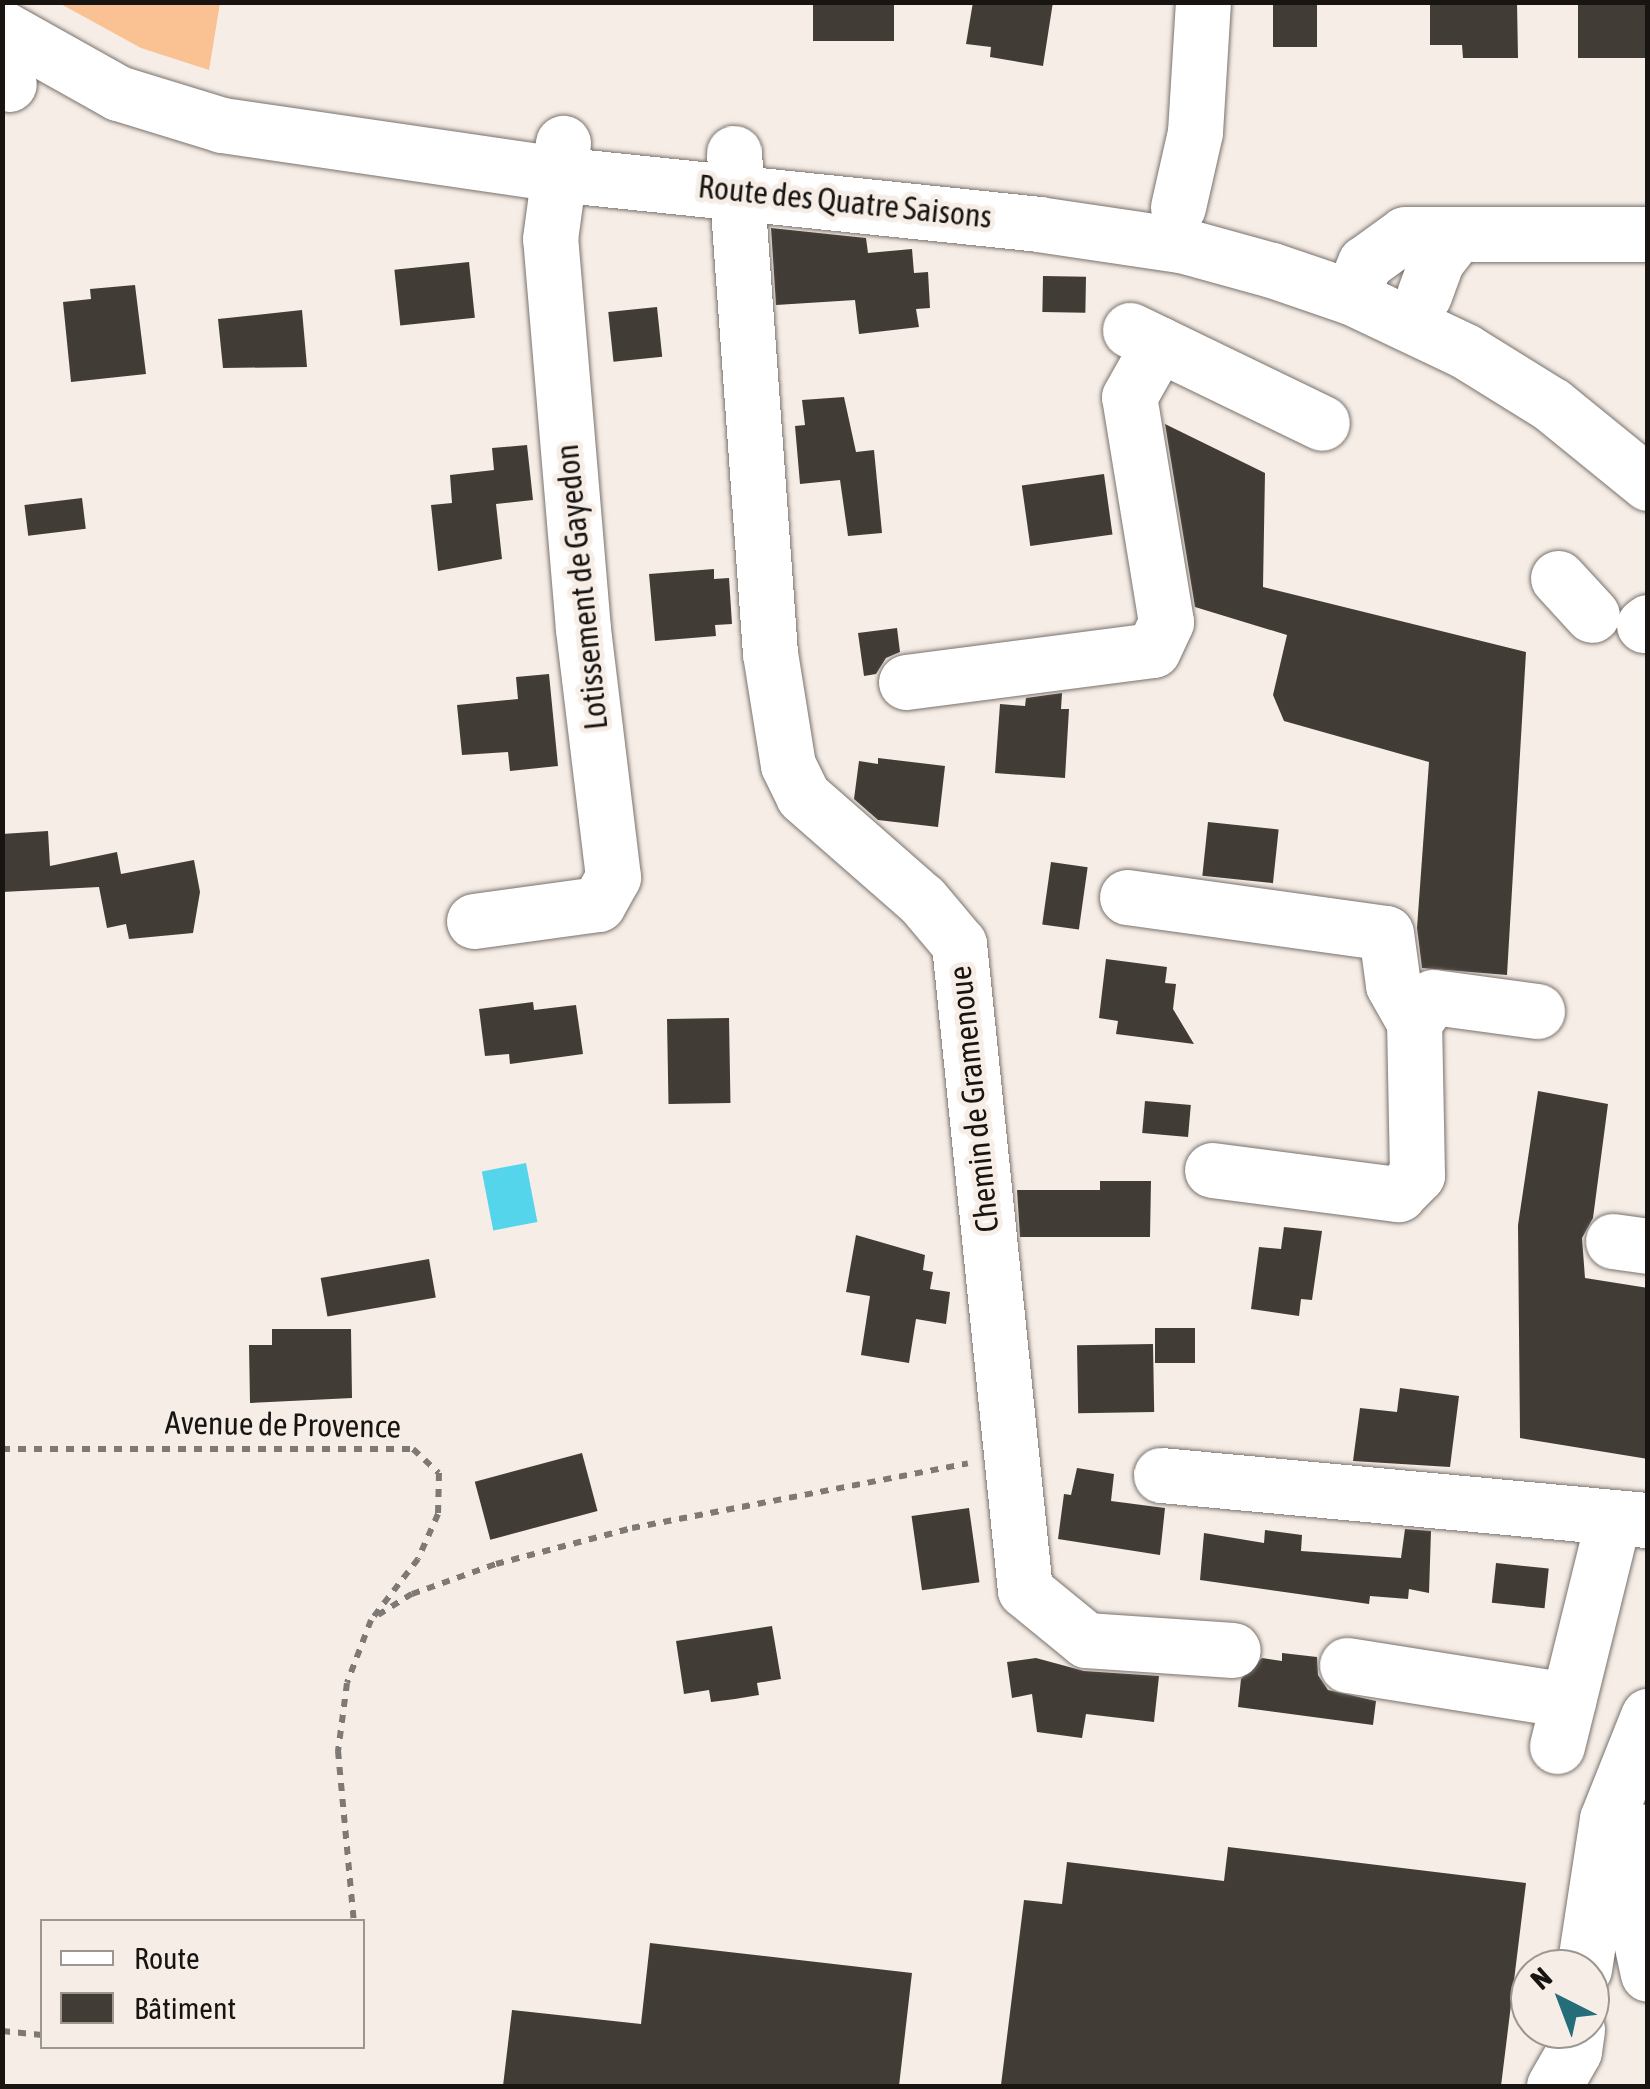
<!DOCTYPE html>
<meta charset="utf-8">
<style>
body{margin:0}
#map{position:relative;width:1650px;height:2089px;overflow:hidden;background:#f5ede6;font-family:"Asap Condensed",sans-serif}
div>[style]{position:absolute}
.green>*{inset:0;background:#fac193}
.water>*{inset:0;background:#55d5ec;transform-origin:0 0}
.building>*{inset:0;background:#423c37;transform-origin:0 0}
.path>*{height:6px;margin-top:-3px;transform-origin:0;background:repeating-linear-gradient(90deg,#7e7975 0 8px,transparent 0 16px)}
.roads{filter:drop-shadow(0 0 2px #7a726d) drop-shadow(0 0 2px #7a726d)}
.minor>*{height:55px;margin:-27.5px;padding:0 27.5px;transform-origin:27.5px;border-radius:27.5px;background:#fff}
.major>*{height:55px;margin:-27.5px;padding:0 27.5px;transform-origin:27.5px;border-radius:27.5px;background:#fff}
span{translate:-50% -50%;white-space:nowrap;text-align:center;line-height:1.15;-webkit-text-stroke:10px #f5ede6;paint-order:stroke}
.street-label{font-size:32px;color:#171412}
.frame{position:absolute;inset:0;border:5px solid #171412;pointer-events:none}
.legend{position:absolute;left:40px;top:1919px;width:325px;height:130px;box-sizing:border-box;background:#f5ede6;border:2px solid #9c9691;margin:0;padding:12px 18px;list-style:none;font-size:30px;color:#171412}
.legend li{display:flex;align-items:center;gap:20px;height:50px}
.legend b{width:50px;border:2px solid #9c9691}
.north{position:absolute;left:1510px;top:1949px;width:100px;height:100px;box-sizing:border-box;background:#f5ede6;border:2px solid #9c9691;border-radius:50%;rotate:318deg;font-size:28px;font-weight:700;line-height:40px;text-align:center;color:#171412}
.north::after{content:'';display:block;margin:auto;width:35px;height:45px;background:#266d7a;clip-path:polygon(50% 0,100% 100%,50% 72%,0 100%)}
</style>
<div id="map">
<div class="green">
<i style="clip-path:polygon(59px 3px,220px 3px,209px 70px,141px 48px)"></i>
</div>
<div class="water">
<i style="left:526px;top:1163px;width:60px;height:45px;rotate:79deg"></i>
</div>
<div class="building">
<i style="left:813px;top:2px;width:81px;height:39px"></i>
<i style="clip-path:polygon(973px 2px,1053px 2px,1043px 66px,990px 57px,991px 47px,966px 44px)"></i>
<i style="left:1273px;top:2px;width:44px;height:45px"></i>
<i style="clip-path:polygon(1430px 2px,1517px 2px,1518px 58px,1463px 58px,1462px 45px,1430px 45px)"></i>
<i style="left:1578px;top:2px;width:70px;height:56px"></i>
<i style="clip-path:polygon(771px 228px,866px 238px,868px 253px,912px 249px,914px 273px,928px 272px,930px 308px,916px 309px,919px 327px,859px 334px,855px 300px,776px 305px)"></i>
<i style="left:469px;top:262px;width:56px;height:75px;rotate:84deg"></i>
<i style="left:1043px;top:276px;width:43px;height:36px;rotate:1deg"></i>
<i style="clip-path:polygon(135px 285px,146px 374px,71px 382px,63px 302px,91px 299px,90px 289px)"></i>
<i style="left:657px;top:307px;width:50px;height:49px;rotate:84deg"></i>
<i style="clip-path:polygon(302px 310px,307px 367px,223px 368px,218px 319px)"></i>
<i style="clip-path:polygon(844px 397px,856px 452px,874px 450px,882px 533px,848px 536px,840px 480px,800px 484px,795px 426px,805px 425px,802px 400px)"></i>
<i style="clip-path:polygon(1165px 424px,1265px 473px,1263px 587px,1526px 652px,1507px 975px,1422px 968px,1417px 928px,1429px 762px,1284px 721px,1273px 695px,1287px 635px,1195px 607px)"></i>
<i style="clip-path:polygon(527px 445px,533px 500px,496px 504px,502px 559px,438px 571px,431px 505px,452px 503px,450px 475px,494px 470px,492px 448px)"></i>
<i style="left:1104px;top:474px;width:61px;height:83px;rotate:82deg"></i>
<i style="left:82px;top:498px;width:31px;height:58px;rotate:83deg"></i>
<i style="clip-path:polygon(714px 569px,714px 579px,729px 578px,732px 624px,715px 625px,716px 636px,655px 641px,649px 574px)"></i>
<i style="clip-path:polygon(897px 628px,900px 652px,886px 658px,876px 674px,864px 676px,858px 633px)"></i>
<i style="clip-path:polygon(549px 674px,558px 766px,510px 771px,508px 752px,462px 755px,457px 705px,518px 699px,516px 677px)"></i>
<i style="clip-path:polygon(1062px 693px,1061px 709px,1069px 709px,1065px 778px,995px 773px,1000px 704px,1025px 706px,1026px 698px)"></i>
<i style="clip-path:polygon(878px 758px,945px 766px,938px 827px,878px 820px,854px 799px,859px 761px,878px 764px)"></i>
<i style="left:1208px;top:822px;width:71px;height:54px;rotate:6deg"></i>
<i style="clip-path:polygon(48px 831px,50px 866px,117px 852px,121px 874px,194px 860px,200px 892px,193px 933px,129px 939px,126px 924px,107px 928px,99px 887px,2px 892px,2px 834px)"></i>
<i style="left:1051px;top:862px;width:37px;height:63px;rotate:8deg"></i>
<i style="clip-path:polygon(1106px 959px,1167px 967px,1165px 983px,1176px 984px,1173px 1009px,1194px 1044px,1116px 1034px,1118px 1021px,1099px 1018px)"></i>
<i style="clip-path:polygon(533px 1002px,534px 1010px,576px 1005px,583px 1054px,510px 1064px,509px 1054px,485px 1056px,479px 1009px)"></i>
<i style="left:729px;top:1018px;width:85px;height:62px;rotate:89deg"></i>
<i style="clip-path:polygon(1538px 1091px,1608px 1104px,1593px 1218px,1582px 1238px,1585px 1278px,1648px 1288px,1648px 1459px,1520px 1438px,1518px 1225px)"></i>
<i style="left:1145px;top:1101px;width:46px;height:32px;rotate:5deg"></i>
<i style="clip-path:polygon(1100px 1181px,1151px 1181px,1150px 1237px,1020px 1237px,1017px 1190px,1100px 1190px)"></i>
<i style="clip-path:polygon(1284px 1227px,1322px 1231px,1312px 1300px,1301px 1299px,1299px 1316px,1251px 1309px,1259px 1247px,1281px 1249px)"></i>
<i style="clip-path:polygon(856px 1235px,925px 1255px,923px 1270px,933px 1272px,930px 1289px,950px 1292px,946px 1324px,916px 1319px,909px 1363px,861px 1355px,870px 1296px,846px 1292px)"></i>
<i style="left:429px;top:1259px;width:39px;height:110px;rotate:80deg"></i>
<i style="left:1195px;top:1328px;width:35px;height:40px;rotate:90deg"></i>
<i style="clip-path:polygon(272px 1329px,351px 1329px,352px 1398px,250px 1403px,249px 1345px,272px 1345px)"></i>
<i style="left:1153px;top:1344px;width:68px;height:76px;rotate:89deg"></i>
<i style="clip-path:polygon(1400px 1388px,1459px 1396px,1450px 1467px,1353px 1461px,1360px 1408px,1397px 1412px)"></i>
<i style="left:582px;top:1453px;width:60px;height:111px;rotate:75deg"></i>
<i style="clip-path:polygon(1077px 1468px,1114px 1474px,1111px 1501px,1165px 1508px,1160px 1555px,1058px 1539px,1064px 1494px,1071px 1495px)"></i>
<i style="left:969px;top:1508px;width:75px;height:58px;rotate:82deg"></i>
<i style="clip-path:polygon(1405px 1529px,1431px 1531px,1429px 1593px,1409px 1589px,1408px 1599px,1370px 1596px,1369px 1604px,1200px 1580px,1204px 1533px,1264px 1543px,1265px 1530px,1302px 1535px,1301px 1551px,1401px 1558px)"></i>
<i style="left:1496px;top:1563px;width:53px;height:40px;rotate:6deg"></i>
<i style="clip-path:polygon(772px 1626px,781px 1679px,757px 1683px,759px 1695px,735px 1699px,711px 1702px,709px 1690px,684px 1694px,676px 1641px)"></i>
<i style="clip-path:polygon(1282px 1653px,1317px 1657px,1318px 1675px,1328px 1690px,1376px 1701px,1373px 1725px,1238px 1707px,1241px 1679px,1262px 1658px,1282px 1661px)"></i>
<i style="clip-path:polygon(1036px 1658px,1084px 1671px,1159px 1676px,1154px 1722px,1086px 1714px,1082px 1738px,1037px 1732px,1032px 1694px,1012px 1698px,1007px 1662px)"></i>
<i style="clip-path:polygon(1228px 1847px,1526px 1883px,1501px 2086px,1001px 2085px,1024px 1900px,1062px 1904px,1067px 1862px,1224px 1881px)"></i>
<i style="clip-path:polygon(650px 1943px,912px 1973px,899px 2086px,503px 2086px,512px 2010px,641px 2024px)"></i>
</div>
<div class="path">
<i style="left:2px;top:1449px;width:411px"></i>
<i style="left:413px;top:1449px;width:35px;rotate:43deg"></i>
<i style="left:439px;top:1473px;width:41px;rotate:91.4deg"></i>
<i style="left:438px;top:1514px;width:49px;rotate:114deg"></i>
<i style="left:418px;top:1559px;width:77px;rotate:127.6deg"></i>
<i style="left:371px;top:1620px;width:67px;rotate:110.9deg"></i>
<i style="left:347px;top:1683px;width:69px;rotate:97.5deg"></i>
<i style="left:338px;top:1751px;width:172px;rotate:84.7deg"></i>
<i style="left:378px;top:1615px;width:40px;rotate:-32deg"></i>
<i style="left:412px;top:1594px;width:89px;rotate:-19.7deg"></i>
<i style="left:496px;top:1564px;width:141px;rotate:-14.8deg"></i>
<i style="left:632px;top:1528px;width:342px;rotate:-10.9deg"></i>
<i style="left:2px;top:2031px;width:40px;rotate:5.7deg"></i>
<i style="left:247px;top:2046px;width:67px"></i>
</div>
<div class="roads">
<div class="minor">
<i style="left:2px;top:82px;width:7px;rotate:16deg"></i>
<i style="left:734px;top:153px;width:501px;rotate:85.88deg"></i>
<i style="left:770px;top:653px;width:113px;rotate:80.9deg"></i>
<i style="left:788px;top:765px;width:34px;rotate:64deg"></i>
<i style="left:803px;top:796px;width:158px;rotate:41.2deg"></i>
<i style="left:922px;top:900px;width:57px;rotate:49.9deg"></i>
<i style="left:959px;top:944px;width:649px;rotate:84.17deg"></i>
<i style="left:1025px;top:1590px;width:79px;rotate:39.3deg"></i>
<i style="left:1086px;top:1640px;width:147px;rotate:3.9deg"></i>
<i style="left:1178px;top:207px;width:77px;rotate:-77.2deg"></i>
<i style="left:1195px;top:132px;width:130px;rotate:-86.5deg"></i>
<i style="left:1424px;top:295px;width:37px;rotate:-70deg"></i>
<i style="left:1437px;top:260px;width:33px;rotate:-52deg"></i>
<i style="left:1351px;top:297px;width:37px;rotate:-68deg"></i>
<i style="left:1365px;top:263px;width:49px;rotate:-35.9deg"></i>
<i style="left:1405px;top:234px;width:243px"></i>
<i style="left:1130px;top:330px;width:213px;rotate:25.8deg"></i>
<i style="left:1558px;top:578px;width:50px;rotate:47.4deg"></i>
<i style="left:1644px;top:625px;width:5px;rotate:-37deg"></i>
<i style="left:906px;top:682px;width:249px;rotate:-7.4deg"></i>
<i style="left:1153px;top:650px;width:31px;rotate:-65deg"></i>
<i style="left:1166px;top:622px;width:228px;rotate:-99.3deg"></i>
<i style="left:1129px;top:397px;width:61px;rotate:-60.5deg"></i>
<i style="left:1127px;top:897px;width:261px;rotate:7.9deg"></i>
<i style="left:1386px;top:933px;width:52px;rotate:82.3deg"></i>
<i style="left:1393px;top:985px;width:43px;rotate:60.4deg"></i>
<i style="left:474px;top:921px;width:125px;rotate:-7.8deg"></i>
<i style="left:598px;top:904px;width:31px;rotate:-61deg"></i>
<i style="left:613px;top:877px;width:250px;rotate:-96.9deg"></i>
<i style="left:583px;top:629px;width:391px;rotate:-94.8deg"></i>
<i style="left:550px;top:239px;width:97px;rotate:-82.3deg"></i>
<i style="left:1212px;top:1170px;width:188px;rotate:7.4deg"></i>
<i style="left:1398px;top:1194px;width:27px;rotate:-45deg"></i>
<i style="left:1417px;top:1175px;width:153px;rotate:-91.1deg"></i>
<i style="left:1414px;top:1022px;width:31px;rotate:-53deg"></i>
<i style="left:1433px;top:997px;width:105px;rotate:7.7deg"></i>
<i style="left:1613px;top:1241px;width:35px;rotate:8deg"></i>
<i style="left:1161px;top:1475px;width:489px;rotate:5.3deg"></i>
<i style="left:1347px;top:1665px;width:224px;rotate:9deg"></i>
<i style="left:1557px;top:1746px;width:233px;rotate:-76.1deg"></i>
<i style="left:1635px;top:1830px;width:48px;rotate:99.7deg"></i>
<i style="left:1627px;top:1877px;width:99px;rotate:77.8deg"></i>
<i style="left:1584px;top:1969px;width:152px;rotate:-81.3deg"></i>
<i style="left:1607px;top:1819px;width:111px;rotate:-68.3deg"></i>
<i style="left:1554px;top:2086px;width:40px;rotate:-60.3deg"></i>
<i style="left:1574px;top:2051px;width:22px;rotate:-82deg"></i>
</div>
<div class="major">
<i style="left:2px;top:28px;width:133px;rotate:29.3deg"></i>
<i style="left:118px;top:93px;width:109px;rotate:17.1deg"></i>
<i style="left:222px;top:125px;width:338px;rotate:8.3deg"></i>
<i style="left:556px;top:174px;width:485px;rotate:5.9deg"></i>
<i style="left:1038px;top:224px;width:145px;rotate:8.4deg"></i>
<i style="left:1181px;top:245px;width:94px;rotate:15.4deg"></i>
<i style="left:1272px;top:270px;width:83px;rotate:18.9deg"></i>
<i style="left:1351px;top:297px;width:126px;rotate:25.3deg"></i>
<i style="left:1465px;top:351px;width:102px;rotate:31.8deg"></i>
<i style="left:1552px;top:405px;width:124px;rotate:39.1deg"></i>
</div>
</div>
<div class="street-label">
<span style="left:845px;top:202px;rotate:6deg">Route des Quatre Saisons</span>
<span style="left:582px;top:587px;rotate:-96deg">Lotissement de Gayedon</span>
<span style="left:974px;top:1099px;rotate:-96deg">Chemin de Gramenoue</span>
<span style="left:283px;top:1425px;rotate:1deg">Avenue de Provence</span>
</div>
<div class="frame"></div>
<ul class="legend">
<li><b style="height:12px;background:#fff"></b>Route</li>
<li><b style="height:28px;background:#423c37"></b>Bâtiment</li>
</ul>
<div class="north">N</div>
</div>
